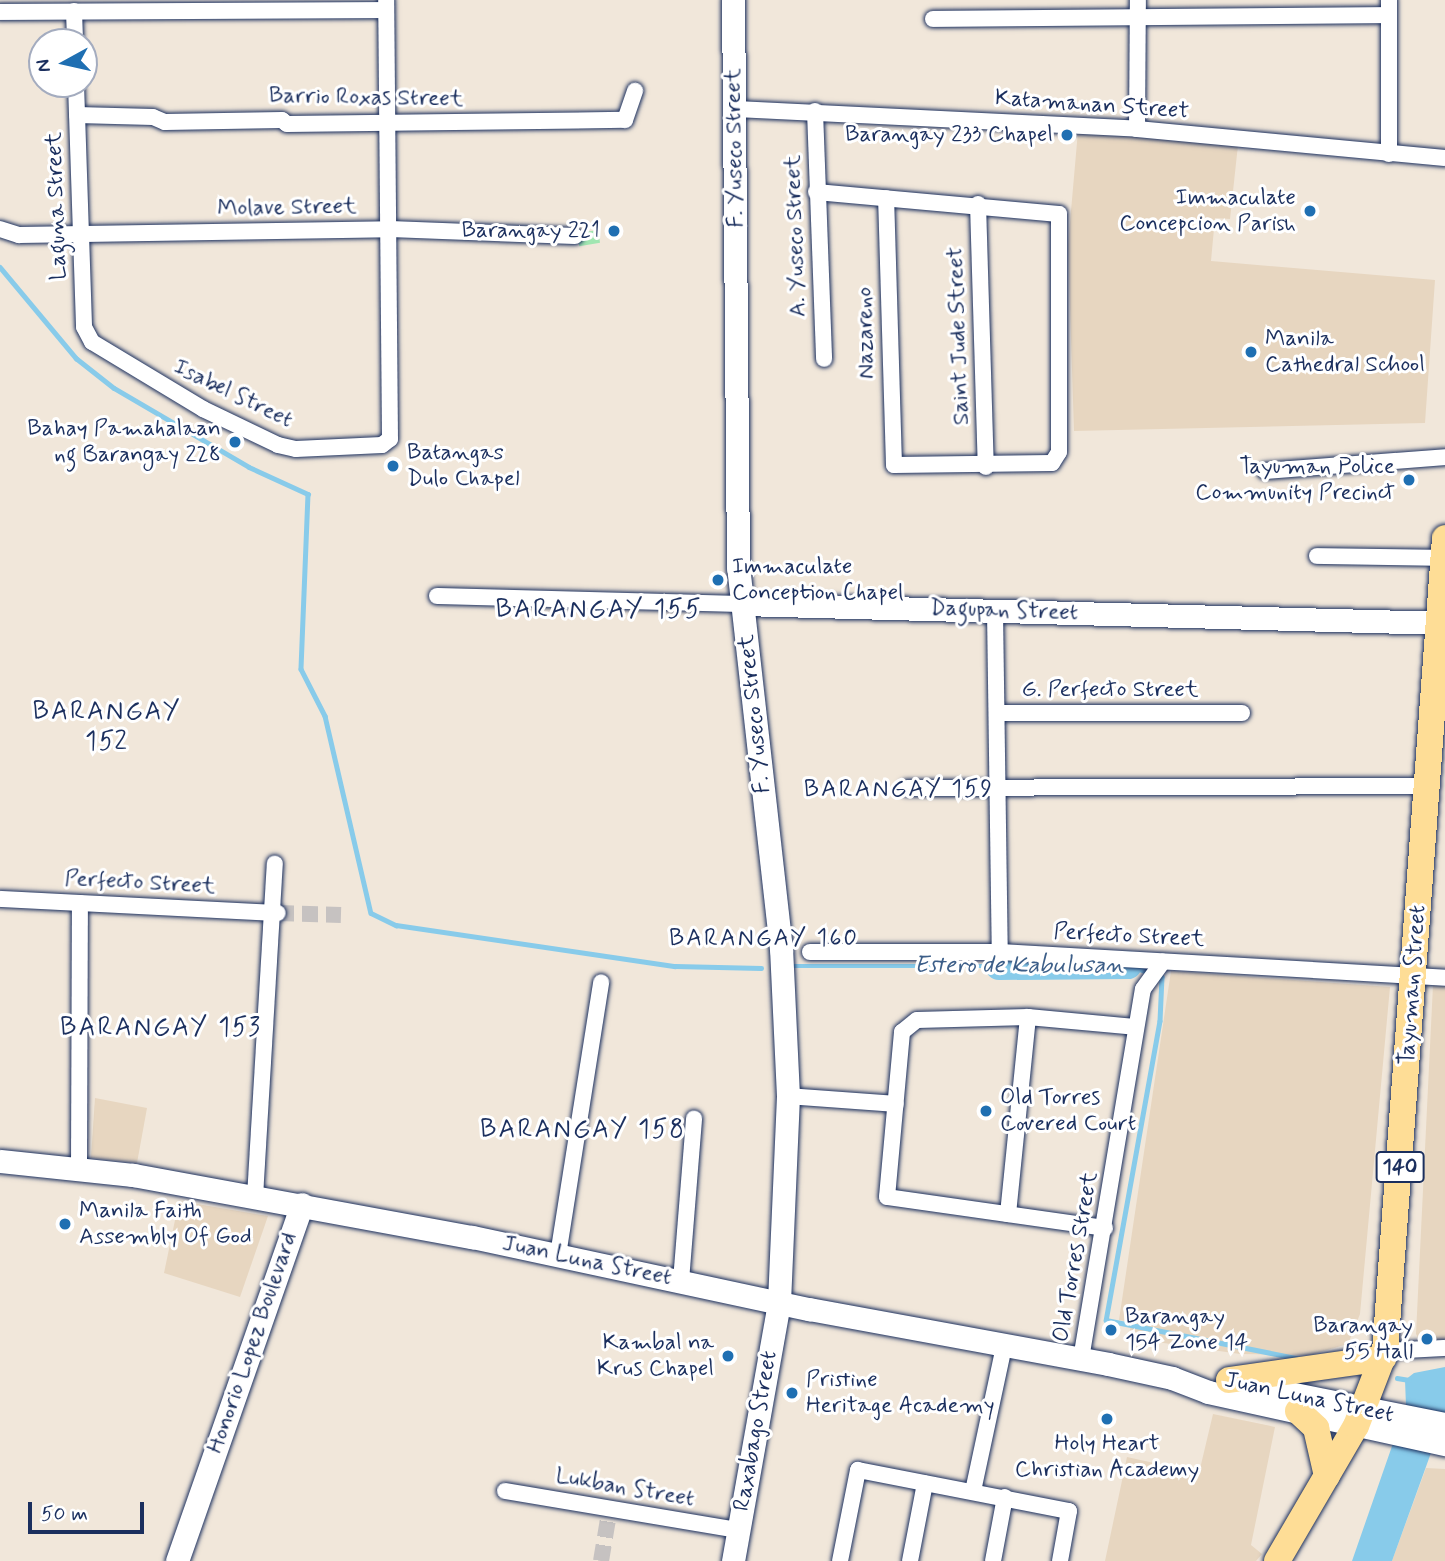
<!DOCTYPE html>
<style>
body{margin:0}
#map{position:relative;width:1445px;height:1561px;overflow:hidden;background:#f1e7da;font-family:Mynerve,sans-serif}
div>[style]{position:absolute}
.built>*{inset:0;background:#e7d6c0}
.green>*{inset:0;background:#a1e6b1;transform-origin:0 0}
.water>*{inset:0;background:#88cbea}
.stream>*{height:4.5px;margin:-2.25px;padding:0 2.25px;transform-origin:2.25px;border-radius:2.25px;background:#88cbea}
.river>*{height:28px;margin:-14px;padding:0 14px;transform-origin:14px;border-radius:14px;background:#88cbea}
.street-tunnel>*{height:16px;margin-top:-8px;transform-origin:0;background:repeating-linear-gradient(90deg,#c6c2c1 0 16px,transparent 0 24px)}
.roads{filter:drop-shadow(0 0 2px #1b2f5e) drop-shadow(0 0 2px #1b2f5e)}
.street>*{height:16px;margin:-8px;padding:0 8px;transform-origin:8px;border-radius:8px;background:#fff}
.secondary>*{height:23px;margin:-11.5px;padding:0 11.5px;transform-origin:11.5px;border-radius:11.5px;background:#fff}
.primary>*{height:26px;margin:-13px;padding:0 13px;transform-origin:13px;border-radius:13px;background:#fedd96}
.dots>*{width:19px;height:19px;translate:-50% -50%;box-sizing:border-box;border:4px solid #fff;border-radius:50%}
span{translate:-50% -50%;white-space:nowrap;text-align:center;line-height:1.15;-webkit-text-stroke:6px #fff;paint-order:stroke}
.shield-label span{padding:2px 5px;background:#fff;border:2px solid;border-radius:5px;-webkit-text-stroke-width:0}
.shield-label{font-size:21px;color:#1b2f5e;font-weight:700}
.street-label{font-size:23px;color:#1b2f5e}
.poi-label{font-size:23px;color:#1b2f5e}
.right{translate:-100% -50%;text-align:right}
.left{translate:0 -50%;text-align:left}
.neighbourhood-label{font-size:24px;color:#1b2f5e;letter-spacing:2px}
.water-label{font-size:24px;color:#3c5e88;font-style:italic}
.quarter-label{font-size:26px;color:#1b2f5e;letter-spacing:2px}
.north{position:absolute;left:28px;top:28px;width:70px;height:70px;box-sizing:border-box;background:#fff;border:2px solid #a4acbf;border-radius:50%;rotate:262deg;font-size:19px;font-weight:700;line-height:28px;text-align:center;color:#1b2f5e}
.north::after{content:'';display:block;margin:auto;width:24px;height:32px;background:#1f6fb2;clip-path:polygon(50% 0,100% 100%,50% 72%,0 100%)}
.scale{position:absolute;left:28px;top:1502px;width:116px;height:32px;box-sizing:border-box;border:4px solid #1b2f5e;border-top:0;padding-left:9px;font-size:21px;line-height:24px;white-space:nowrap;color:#1b2f5e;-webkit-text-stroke:5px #fff;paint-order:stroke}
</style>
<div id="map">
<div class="built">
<i style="clip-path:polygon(1078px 131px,1238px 145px,1230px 219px,1215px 218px,1211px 261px,1435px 280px,1425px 423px,1074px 431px,1068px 245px)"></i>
<i style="clip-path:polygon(1171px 971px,1390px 987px,1360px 1314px,1348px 1344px,1310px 1355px,1240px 1354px,1129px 1338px,1131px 1322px,1119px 1320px)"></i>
<i style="clip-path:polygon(1433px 985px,1445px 986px,1445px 1341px,1422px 1344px,1416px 1334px)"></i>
<i style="clip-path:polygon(95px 1098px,147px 1108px,137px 1163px,91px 1158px)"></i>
<i style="clip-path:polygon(179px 1201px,268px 1216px,240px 1297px,164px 1273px)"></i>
<i style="clip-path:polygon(1213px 1414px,1275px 1427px,1251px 1545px,1262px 1554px,1256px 1561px,1105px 1561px,1127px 1457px,1199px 1473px)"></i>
<i style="clip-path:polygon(1426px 1468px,1445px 1469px,1445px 1561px,1392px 1561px)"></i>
</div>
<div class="green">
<i style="left:598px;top:230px;width:13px;height:21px;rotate:81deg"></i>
</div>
<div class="water">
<i style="clip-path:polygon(1445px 1367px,1445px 1414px,1392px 1561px,1352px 1561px,1406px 1406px,1405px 1380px,1414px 1373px)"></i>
</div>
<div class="stream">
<i style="left:0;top:267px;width:119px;rotate:50.1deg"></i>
<i style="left:76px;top:358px;width:48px;rotate:38.3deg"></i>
<i style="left:114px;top:388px;width:156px;rotate:30.3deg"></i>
<i style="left:249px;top:467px;width:65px;rotate:24.6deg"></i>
<i style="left:308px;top:494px;width:175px;rotate:92.3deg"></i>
<i style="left:301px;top:669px;width:53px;rotate:62.9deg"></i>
<i style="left:325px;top:716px;width:202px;rotate:76.9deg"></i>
<i style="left:371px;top:913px;width:28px;rotate:26deg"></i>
<i style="left:396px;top:925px;width:282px;rotate:8.4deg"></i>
<i style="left:675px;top:966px;width:86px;rotate:1.3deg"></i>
<i style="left:788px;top:966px;width:211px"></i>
<i style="left:1130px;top:966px;width:20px;rotate:18deg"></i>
<i style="left:1157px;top:975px;width:5px;rotate:22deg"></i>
<i style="left:1162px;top:977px;width:44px;rotate:92.6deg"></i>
<i style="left:1160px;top:1021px;width:304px;rotate:100.2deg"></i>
<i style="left:1106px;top:1320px;width:194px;rotate:11.3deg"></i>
<i style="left:1397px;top:1378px;width:12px;rotate:9deg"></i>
</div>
<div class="river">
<i style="left:999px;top:966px;width:129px;rotate:-0.4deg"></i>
</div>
<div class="street-tunnel">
<i style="left:278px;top:913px;width:63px;rotate:1.8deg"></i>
<i style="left:601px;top:1561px;width:43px;rotate:-80.5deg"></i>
</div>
<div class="roads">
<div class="street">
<i style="left:74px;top:11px;width:31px;rotate:88deg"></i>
<i style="left:0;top:12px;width:386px;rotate:-0.3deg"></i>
<i style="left:933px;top:19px;width:456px;rotate:-0.5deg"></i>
<i style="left:76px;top:84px;width:243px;rotate:88.1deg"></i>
<i style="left:84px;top:327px;width:17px;rotate:62deg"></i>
<i style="left:92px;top:342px;width:130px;rotate:31.1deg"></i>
<i style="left:203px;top:409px;width:83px;rotate:25.6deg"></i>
<i style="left:278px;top:445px;width:18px;rotate:13deg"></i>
<i style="left:296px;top:449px;width:86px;rotate:-2.7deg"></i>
<i style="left:382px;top:445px;width:10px;rotate:-37deg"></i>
<i style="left:390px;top:439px;width:439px;rotate:-90.5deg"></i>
<i style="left:734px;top:109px;width:403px;rotate:2.8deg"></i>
<i style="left:1137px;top:129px;width:309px;rotate:5.4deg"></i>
<i style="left:815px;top:111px;width:248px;rotate:87.9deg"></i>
<i style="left:77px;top:115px;width:76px;rotate:1.5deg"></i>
<i style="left:153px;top:117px;width:13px;rotate:23deg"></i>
<i style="left:165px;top:122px;width:117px;rotate:-1deg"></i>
<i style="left:282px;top:120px;width:6px;rotate:39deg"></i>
<i style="left:287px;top:124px;width:338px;rotate:-0.7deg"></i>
<i style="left:625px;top:120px;width:31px;rotate:-71deg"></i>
<i style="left:1137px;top:129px;width:129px;rotate:-89.6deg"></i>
<i style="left:1389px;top:154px;width:154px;rotate:-90deg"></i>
<i style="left:816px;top:192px;width:244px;rotate:5.2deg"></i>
<i style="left:1059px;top:214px;width:238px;rotate:90deg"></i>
<i style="left:1059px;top:452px;width:13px;rotate:122deg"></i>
<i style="left:1052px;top:463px;width:158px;rotate:179.3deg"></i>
<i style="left:894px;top:465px;width:267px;rotate:-91.7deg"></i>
<i style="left:978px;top:204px;width:263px;rotate:88.3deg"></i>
<i style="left:0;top:229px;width:20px;rotate:18deg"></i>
<i style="left:19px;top:235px;width:371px;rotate:-0.9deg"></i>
<i style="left:390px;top:229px;width:185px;rotate:2.2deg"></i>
<i style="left:1265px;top:471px;width:181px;rotate:-4.4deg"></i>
<i style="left:1317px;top:556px;width:126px;rotate:0.9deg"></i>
<i style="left:437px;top:596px;width:305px;rotate:1.5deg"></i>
<i style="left:995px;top:611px;width:341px;rotate:89.2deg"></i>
<i style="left:997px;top:713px;width:245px"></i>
<i style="left:907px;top:788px;width:520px;rotate:-0.22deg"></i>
<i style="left:0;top:899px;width:278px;rotate:2.9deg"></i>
<i style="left:810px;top:952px;width:190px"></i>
<i style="left:1000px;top:952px;width:446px;rotate:3.3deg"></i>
<i style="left:788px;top:1096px;width:108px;rotate:4.2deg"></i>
<i style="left:79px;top:1167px;width:264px;rotate:-89.8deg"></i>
<i style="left:255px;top:1197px;width:334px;rotate:-86.6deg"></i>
<i style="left:1008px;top:1214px;width:198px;rotate:-84.2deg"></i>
<i style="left:1105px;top:1228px;width:220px;rotate:-171.9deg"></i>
<i style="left:887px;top:1197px;width:166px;rotate:-84.8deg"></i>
<i style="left:902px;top:1032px;width:19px;rotate:-39deg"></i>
<i style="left:917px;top:1020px;width:111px;rotate:-1.5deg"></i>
<i style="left:1028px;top:1017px;width:107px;rotate:5.3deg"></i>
<i style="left:558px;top:1255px;width:276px;rotate:-81deg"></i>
<i style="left:681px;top:1281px;width:163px;rotate:-85.4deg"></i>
<i style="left:1385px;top:1351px;width:60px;rotate:-2.9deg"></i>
<i style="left:1081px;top:1359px;width:375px;rotate:-80.5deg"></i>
<i style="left:1143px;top:989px;width:34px;rotate:-54deg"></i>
<i style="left:505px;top:1491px;width:236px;rotate:9.5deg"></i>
<i style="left:973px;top:1491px;width:148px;rotate:-77.9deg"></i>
<i style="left:840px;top:1561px;width:93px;rotate:-78.8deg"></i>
<i style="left:858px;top:1470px;width:215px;rotate:11deg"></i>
<i style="left:1069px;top:1511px;width:51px;rotate:100.2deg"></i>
<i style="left:910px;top:1561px;width:79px;rotate:-79.1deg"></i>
<i style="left:993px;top:1561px;width:65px;rotate:-79.4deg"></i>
</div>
<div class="secondary">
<i style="left:742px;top:604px;width:703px;rotate:1.55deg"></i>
<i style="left:0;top:1161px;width:134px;rotate:6deg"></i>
<i style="left:133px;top:1175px;width:345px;rotate:10.4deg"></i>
<i style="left:472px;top:1237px;width:345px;rotate:12.1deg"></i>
<i style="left:809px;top:1309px;width:304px;rotate:10.4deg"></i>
<i style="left:1108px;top:1364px;width:66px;rotate:12.3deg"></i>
<i style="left:1172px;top:1378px;width:39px;rotate:21deg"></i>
<i style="left:1208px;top:1392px;width:243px;rotate:12.4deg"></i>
<i style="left:1234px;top:1382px;width:215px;rotate:11.3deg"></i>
<i style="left:177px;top:1561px;width:378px;rotate:-70.7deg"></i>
<i style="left:733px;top:1561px;width:263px;rotate:-79.9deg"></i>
<i style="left:779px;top:1302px;width:206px;rotate:-87.5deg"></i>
<i style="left:788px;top:1096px;width:147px;rotate:-92.7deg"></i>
<i style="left:781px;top:949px;width:383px;rotate:-96.4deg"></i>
<i style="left:738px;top:568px;width:568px;rotate:-90.5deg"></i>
</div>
<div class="primary">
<i style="left:1229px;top:1380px;width:156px;rotate:-8.1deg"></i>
<i style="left:1298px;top:1411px;width:25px;rotate:43deg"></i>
<i style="left:1316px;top:1428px;width:49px;rotate:77.1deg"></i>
<i style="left:1277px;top:1561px;width:156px;rotate:-59.7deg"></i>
<i style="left:1356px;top:1426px;width:80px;rotate:-68.9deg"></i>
<i style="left:1385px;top:1351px;width:815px;rotate:-85.78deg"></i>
</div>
</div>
<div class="dots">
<i style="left:1067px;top:135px;background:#1f6fb2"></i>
<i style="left:1310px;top:211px;background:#1f6fb2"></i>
<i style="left:614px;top:231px;background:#1f6fb2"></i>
<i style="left:1251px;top:352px;background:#1f6fb2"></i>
<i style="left:235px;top:442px;background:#1f6fb2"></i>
<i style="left:393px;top:466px;background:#1f6fb2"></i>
<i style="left:1409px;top:480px;background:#1f6fb2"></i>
<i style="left:718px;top:580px;background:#1f6fb2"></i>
<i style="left:986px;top:1111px;background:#1f6fb2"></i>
<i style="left:65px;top:1224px;background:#1f6fb2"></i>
<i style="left:1111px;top:1330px;background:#1f6fb2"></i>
<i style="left:1427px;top:1339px;background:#1f6fb2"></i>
<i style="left:728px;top:1356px;background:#1f6fb2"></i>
<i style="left:792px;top:1393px;background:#1f6fb2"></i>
<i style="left:1107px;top:1419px;background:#1f6fb2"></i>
</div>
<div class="shield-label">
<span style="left:1400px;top:1167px">140</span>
</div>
<div class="street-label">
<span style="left:366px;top:98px;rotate:1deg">Barrio Roxas Street</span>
<span style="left:1092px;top:105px;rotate:4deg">Katamanan Street</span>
<span style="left:735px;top:148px;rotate:-91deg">F. Yuseco Street</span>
<span style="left:57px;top:206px;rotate:-92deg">Laguna Street</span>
<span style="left:287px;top:208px;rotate:-1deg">Molave Street</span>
<span style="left:796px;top:236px;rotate:-92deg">A. Yuseco Street</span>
<span style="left:866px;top:333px;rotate:-91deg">Nazareno</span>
<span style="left:959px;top:336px;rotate:-92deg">Saint Jude Street</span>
<span style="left:233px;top:394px;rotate:26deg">Isabel Street</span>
<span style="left:1004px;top:611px;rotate:2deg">Dagupan Street</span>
<span style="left:1110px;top:690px">G. Perfecto Street</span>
<span style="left:755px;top:714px;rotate:-96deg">F. Yuseco Street</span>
<span style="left:140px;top:883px;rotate:3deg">Perfecto Street</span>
<span style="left:1129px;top:936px;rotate:3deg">Perfecto Street</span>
<span style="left:1413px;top:985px;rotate:-86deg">Tayuman Street</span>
<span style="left:1076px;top:1257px;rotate:-80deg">Old Torres Street</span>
<span style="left:587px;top:1261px;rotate:12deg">Juan Luna Street</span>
<span style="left:253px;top:1343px;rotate:-71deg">Honorio Lopez Boulevard</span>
<span style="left:1309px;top:1398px;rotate:12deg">Juan Luna Street</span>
<span style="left:756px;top:1431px;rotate:-80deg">Raxabago Street</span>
<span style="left:625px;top:1488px;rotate:10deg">Lukban Street</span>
</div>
<div class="poi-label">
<span class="right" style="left:1053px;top:135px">Barangay 233 Chapel</span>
<span class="right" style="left:1296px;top:211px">Immaculate<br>Concepcion Parish</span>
<span class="right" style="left:600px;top:231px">Barangay 221</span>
<span class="left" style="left:1265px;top:352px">Manila<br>Cathedral School</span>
<span class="right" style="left:221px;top:442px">Bahay Pamahalaan<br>ng Barangay 228</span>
<span class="left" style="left:407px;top:466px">Batangas<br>Dulo Chapel</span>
<span class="right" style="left:1395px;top:480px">Tayuman Police<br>Community Precinct</span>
<span class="left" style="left:732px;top:580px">Immaculate<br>Conception Chapel</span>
<span class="left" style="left:1000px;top:1111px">Old Torres<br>Covered Court</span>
<span class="left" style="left:79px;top:1224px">Manila Faith<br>Assembly Of God</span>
<span class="left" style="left:1125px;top:1330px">Barangay<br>154 Zone 14</span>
<span class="right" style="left:1413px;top:1339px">Barangay<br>55 Hall</span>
<span class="right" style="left:714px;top:1356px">Kambal na<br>Krus Chapel</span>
<span class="left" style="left:806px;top:1393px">Pristine<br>Heritage Academy</span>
<span style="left:1107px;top:1457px">Holy Heart<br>Christian Academy</span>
</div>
<div class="neighbourhood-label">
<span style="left:899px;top:790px">BARANGAY 159</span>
<span style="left:764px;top:939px">BARANGAY 160</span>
</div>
<div class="water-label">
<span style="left:1019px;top:966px">Estero de Kabulusan</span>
</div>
<div class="quarter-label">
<span style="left:599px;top:611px">BARANGAY 155</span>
<span style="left:107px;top:728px">BARANGAY<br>152</span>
<span style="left:161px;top:1029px">BARANGAY 153</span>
<span style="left:583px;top:1131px">BARANGAY 158</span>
</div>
<div class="north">N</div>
<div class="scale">50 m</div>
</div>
